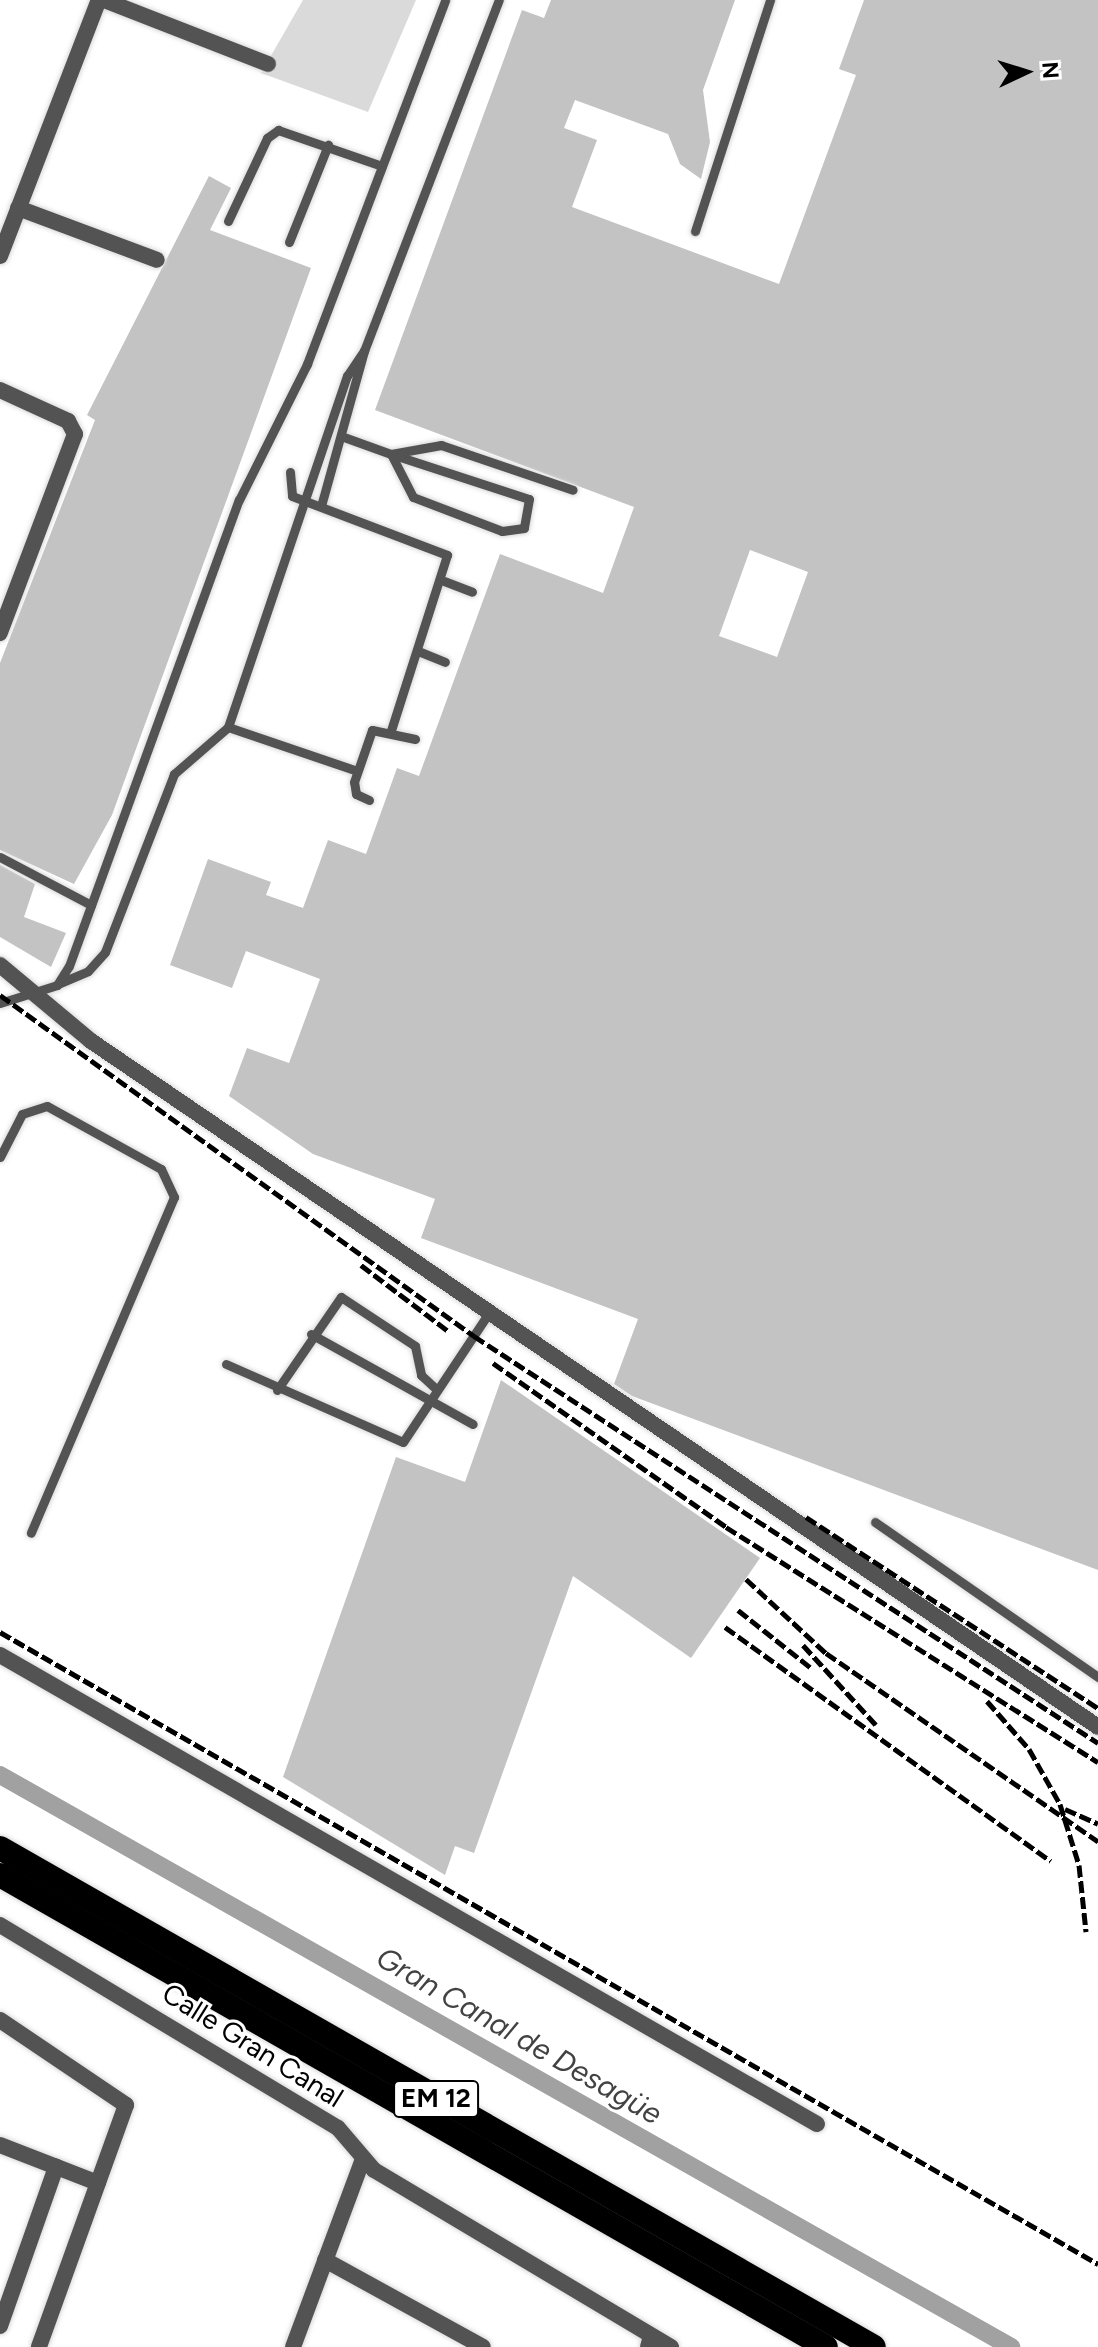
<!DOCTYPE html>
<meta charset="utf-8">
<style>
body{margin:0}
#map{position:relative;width:1098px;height:2347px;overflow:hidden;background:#fff;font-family:Figtree,sans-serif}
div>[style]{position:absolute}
.green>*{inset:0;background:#dadada}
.canal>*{height:18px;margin:-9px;padding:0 9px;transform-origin:9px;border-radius:9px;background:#a1a1a1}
.building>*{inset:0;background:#c3c3c3}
.roads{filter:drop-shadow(0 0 2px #dbdbdb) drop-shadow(0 0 2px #dbdbdb)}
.service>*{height:9px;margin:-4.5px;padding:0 4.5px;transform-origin:4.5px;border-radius:4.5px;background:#535353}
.minor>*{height:16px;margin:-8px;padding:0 8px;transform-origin:8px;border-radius:8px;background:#535353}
.tertiary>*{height:16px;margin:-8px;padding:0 8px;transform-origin:8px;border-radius:8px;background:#535353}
.motorway>*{height:24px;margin:-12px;padding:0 12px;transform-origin:12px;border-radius:12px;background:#000}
.rail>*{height:5px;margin-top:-2.5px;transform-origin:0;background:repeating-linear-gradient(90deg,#000 0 12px,transparent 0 16px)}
span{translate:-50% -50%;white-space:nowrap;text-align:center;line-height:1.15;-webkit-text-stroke:6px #fff;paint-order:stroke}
.shield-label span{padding:2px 6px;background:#fff;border:2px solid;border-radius:6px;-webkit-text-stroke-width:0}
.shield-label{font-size:26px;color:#000;font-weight:700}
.street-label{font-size:28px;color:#000}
.water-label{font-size:30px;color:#424242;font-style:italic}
.north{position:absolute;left:986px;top:32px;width:80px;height:80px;-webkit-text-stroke:6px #fff;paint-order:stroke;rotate:86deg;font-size:22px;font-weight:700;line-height:32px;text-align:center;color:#000}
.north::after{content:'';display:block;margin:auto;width:28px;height:36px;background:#000;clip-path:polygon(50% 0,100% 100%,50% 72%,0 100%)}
</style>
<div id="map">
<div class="green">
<i style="clip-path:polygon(303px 0,416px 0,368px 112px,261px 73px)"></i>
</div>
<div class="canal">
<i style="left:0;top:1775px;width:1162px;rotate:29.5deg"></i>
</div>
<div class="building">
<i style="clip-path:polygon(evenodd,551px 0,735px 0,703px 90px,710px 142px,701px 179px,680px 164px,668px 134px,575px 100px,564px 128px,597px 140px,572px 207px,779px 284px,856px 75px,839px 69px,864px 0,1098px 0,1098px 1570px,632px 1396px,614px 1384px,638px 1319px,421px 1238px,435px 1199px,313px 1154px,229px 1096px,247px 1048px,289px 1063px,320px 979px,246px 951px,232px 988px,170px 965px,208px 859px,271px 882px,266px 895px,303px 908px,328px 840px,366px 854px,397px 768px,419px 776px,500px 554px,603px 593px,634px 507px,375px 410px,522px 10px,544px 18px,551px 0,750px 550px,808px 572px,777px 657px,719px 636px,750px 550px)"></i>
<i style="clip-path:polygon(209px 176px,231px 188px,210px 230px,311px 268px,112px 815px,74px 884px,0 850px,0 663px,95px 420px,87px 415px)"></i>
<i style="clip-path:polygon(0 865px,35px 884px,24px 917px,66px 933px,51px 967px,0 937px)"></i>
<i style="clip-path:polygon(501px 1380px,760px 1558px,691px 1658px,573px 1576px,474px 1853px,455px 1846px,445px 1875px,283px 1777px,396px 1457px,465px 1482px)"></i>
</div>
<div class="roads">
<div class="service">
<i style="left:228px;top:221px;width:92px;rotate:-64.8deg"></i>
<i style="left:267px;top:138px;width:14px;rotate:-36deg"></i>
<i style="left:278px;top:130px;width:110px;rotate:19.1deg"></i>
<i style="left:695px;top:231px;width:243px;rotate:-72deg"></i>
<i style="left:289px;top:242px;width:105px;rotate:-68.1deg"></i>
<i style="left:341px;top:436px;width:53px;rotate:19.8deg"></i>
<i style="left:391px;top:454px;width:145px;rotate:18.1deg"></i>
<i style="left:529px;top:499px;width:29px;rotate:100deg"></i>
<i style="left:524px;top:528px;width:22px;rotate:172deg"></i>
<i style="left:502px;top:531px;width:95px;rotate:-159.1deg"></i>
<i style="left:413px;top:497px;width:48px;rotate:-117.1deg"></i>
<i style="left:391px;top:454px;width:51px;rotate:-10.2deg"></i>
<i style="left:441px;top:445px;width:139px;rotate:18.8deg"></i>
<i style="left:290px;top:472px;width:24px;rotate:85deg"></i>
<i style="left:292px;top:496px;width:166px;rotate:20.8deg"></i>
<i style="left:447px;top:555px;width:185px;rotate:107.7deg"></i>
<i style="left:321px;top:506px;width:161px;rotate:-74.5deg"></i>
<i style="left:444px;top:581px;width:30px;rotate:21deg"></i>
<i style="left:418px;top:651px;width:29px;rotate:22deg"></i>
<i style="left:228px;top:727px;width:136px;rotate:18.8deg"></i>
<i style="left:369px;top:800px;width:14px;rotate:-155deg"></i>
<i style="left:356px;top:794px;width:12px;rotate:-99deg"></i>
<i style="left:354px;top:782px;width:55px;rotate:-70.9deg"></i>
<i style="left:372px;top:730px;width:44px;rotate:11.8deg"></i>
<i style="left:0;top:857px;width:103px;rotate:27.8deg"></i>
<i style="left:60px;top:983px;width:30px;rotate:-23deg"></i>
<i style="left:88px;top:971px;width:25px;rotate:-48deg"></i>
<i style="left:105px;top:952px;width:191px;rotate:-68.8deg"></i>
<i style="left:174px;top:774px;width:72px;rotate:-41deg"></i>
<i style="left:228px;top:727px;width:371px;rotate:-71.3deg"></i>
<i style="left:347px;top:376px;width:30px;rotate:-56deg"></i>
<i style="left:364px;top:351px;width:376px;rotate:-69deg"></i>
<i style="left:0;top:1003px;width:60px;rotate:-17.5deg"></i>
<i style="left:57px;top:985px;width:22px;rotate:-58deg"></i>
<i style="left:69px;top:966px;width:496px;rotate:-70deg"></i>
<i style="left:239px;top:500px;width:152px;rotate:-63.4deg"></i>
<i style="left:307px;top:364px;width:389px;rotate:-69.2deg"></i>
<i style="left:0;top:1157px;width:48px;rotate:-62.9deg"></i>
<i style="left:22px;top:1114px;width:26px;rotate:-18deg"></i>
<i style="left:47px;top:1106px;width:130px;rotate:28.9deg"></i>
<i style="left:161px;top:1169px;width:31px;rotate:65deg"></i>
<i style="left:174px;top:1197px;width:365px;rotate:113.1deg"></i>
<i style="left:311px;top:1334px;width:185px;rotate:29.1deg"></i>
<i style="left:226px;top:1364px;width:193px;rotate:23.8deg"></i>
<i style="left:403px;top:1442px;width:157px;rotate:-56.4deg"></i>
<i style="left:277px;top:1390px;width:113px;rotate:-55.5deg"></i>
<i style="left:341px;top:1297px;width:89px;rotate:33.5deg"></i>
<i style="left:415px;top:1346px;width:30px;rotate:78deg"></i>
<i style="left:421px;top:1375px;width:21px;rotate:43deg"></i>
<i style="left:875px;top:1522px;width:272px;rotate:34.8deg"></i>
</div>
<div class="minor">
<i style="left:104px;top:0;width:176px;rotate:21.3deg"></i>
<i style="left:18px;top:208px;width:148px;rotate:20.5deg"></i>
<i style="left:0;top:256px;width:274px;rotate:-68.9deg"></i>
<i style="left:0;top:390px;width:75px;rotate:24.5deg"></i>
<i style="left:68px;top:421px;width:15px;rotate:62deg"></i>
<i style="left:75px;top:434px;width:213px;rotate:110.7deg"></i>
<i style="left:0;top:965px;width:119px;rotate:39.9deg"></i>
<i style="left:91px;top:1041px;width:1218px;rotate:34.26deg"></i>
<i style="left:0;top:1655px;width:942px;rotate:29.86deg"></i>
<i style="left:0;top:1925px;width:394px;rotate:31deg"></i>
<i style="left:338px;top:2128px;width:55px;rotate:49.4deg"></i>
<i style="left:374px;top:2170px;width:346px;rotate:30.8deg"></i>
<i style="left:0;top:2020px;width:152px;rotate:34deg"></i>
<i style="left:126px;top:2105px;width:257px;rotate:109.8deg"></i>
<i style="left:0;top:2145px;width:105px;rotate:21.2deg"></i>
<i style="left:325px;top:2260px;width:180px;rotate:28.8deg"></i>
<i style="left:0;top:2326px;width:169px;rotate:-70.6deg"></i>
<i style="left:293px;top:2347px;width:198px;rotate:-69.6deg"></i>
</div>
<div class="tertiary">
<i style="left:648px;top:2347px;width:11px;rotate:-75deg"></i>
</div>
<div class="motorway">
<i style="left:0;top:1848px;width:1006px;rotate:29.72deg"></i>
<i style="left:0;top:1875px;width:951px;rotate:29.74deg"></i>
</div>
</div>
<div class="rail">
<i style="left:0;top:995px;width:584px;rotate:35.73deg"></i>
<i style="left:474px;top:1336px;width:745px;rotate:33.11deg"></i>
<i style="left:361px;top:1265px;width:108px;rotate:37.1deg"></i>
<i style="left:493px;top:1363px;width:285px;rotate:35.1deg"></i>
<i style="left:726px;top:1527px;width:440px;rotate:32.3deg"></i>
<i style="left:806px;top:1517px;width:349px;rotate:33.2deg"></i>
<i style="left:746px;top:1579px;width:109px;rotate:42.8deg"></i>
<i style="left:826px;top:1653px;width:331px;rotate:34.7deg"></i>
<i style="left:738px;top:1610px;width:92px;rotate:38.4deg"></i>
<i style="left:725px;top:1627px;width:401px;rotate:35.7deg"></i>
<i style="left:0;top:1632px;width:1267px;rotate:29.92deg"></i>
<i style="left:803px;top:1645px;width:108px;rotate:47.6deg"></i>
<i style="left:987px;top:1701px;width:64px;rotate:48.8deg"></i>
<i style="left:1029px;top:1749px;width:63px;rotate:60.6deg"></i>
<i style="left:1060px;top:1804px;width:64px;rotate:72.7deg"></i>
<i style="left:1079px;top:1865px;width:67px;rotate:84deg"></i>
<i style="left:1065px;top:1809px;width:36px;rotate:24deg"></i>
</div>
<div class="shield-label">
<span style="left:436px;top:2099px">EM 12</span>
</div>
<div class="street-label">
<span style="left:253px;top:2045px;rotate:32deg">Calle Gran Canal</span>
</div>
<div class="water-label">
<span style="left:519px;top:2036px;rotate:30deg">Gran Canal de Desagüe</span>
</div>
<div class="north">N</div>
</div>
